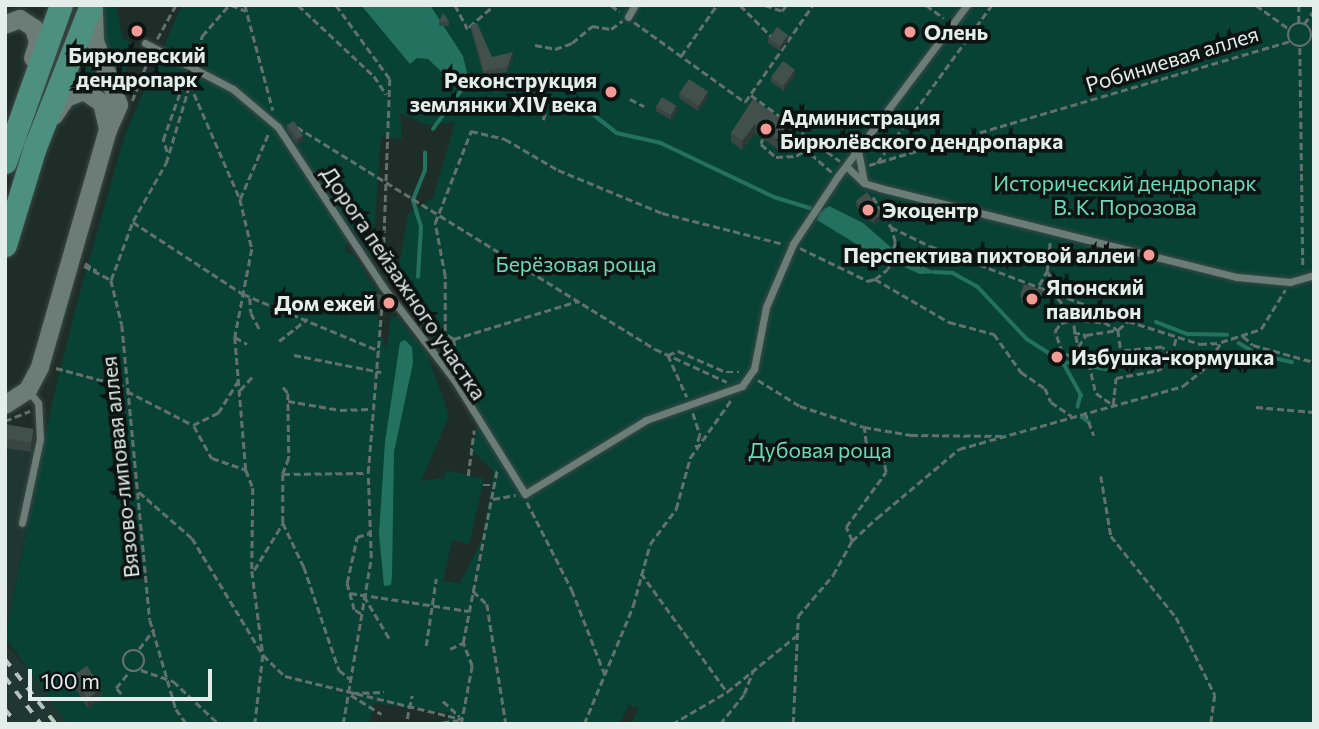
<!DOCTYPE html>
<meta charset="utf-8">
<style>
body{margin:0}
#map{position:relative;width:1319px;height:729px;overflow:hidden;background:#1e2d28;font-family:Commissioner,sans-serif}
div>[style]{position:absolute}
.built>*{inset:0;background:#1f3730}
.green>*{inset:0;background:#074235}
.water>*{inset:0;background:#23725f}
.stream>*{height:3.5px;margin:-1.75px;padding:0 1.75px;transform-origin:1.75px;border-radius:1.75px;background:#23725f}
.path>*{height:2.5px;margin-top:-1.25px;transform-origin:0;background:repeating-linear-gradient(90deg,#63716c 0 7px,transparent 0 10.5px)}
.path>.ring{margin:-1.25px;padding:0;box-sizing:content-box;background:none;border:2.5px solid #63716c;border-radius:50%}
.roads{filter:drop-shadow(0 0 2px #3c4945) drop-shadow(0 0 2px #3c4945)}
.service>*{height:7px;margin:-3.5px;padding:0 3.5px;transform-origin:3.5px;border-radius:3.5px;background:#6c7d77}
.tertiary>*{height:18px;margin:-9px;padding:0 9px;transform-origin:9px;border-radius:9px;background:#6c7d77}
.primary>*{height:23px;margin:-11.5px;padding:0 11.5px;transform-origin:11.5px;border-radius:11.5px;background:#4d907f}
.rail>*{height:3.5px;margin-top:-1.75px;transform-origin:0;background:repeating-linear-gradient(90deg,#b7c2bf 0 9px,transparent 0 18px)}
.wall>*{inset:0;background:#384540;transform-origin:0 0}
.shaded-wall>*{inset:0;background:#2e3834}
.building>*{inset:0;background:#41504b;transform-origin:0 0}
.dots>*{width:19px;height:19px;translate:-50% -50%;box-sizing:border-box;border:4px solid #0d1311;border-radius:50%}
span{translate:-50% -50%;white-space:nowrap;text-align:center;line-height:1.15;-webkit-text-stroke:7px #0d1311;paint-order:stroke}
.poi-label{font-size:21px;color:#e3edea;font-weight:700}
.left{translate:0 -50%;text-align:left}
.right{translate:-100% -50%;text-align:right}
.street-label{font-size:21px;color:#e3edea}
.park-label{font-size:21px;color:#6bdabc}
.frame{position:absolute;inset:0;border:7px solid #e3edea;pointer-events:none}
.scale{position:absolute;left:28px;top:669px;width:184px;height:32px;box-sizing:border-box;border:4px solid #e3edea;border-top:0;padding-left:9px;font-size:21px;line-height:24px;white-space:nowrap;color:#e3edea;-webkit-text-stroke:5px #0d1311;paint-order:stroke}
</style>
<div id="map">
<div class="built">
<i style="clip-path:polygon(5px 439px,43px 444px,5px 637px)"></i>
<i style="clip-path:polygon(5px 643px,41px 686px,68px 724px,5px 724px)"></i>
</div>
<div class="green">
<i style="clip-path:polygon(101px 5px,116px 5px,122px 37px,134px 45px,121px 87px,102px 44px)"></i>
<i style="clip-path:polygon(evenodd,182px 5px,1314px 5px,1314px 724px,631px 724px,639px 708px,628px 705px,620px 724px,445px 724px,450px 713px,374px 703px,369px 724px,68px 724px,5px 637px,51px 408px,77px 303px,125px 134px,182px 5px,400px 113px,427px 125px,455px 122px,433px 198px,408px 214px,395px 288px,463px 374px,479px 419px,472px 451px,494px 471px,482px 540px,460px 583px,443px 581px,452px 540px,469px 544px,484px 479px,446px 470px,444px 478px,421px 481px,449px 416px,428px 355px,398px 317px,391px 316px,387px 349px,380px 331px,375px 299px,379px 293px,354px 255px,345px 251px,350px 227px,372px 260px,381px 137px,402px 139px,400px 113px)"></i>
<i style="clip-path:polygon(84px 51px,112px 98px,106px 99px,85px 82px,72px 82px)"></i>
</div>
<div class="water">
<i style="clip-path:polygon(361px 5px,430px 5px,463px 56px,471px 89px,462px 91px,428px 59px,417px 58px,410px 64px)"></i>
<i style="clip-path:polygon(829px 206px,863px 223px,901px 256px,937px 273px,920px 274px,871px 253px,817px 220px,818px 213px)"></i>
<i style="clip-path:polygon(405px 340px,412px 347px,413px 363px,394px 452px,392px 576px,391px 585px,384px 586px,379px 534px,385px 442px,400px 342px)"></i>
</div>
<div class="stream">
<i style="left:469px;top:83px;width:28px;rotate:15deg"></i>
<i style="left:496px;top:90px;width:25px;rotate:-5deg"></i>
<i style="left:521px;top:88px;width:15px;rotate:28deg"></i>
<i style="left:559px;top:105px;width:36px;rotate:16deg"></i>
<i style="left:594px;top:115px;width:29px;rotate:38deg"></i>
<i style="left:617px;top:133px;width:45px;rotate:12.8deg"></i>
<i style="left:661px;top:143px;width:125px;rotate:25.5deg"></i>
<i style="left:774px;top:197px;width:38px;rotate:17deg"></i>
<i style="left:433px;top:129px;width:51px;rotate:-53.8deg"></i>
<i style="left:934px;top:272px;width:19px;rotate:3deg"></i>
<i style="left:953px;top:273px;width:29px;rotate:29deg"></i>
<i style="left:978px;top:287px;width:71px;rotate:46.7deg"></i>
<i style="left:1027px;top:339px;width:43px;rotate:32.6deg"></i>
<i style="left:1063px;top:362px;width:38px;rotate:61deg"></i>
<i style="left:1081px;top:395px;width:12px;rotate:104deg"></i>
<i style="left:418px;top:277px;width:50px;rotate:-86.6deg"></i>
<i style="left:421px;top:227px;width:28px;rotate:-107deg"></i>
<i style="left:413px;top:200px;width:32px;rotate:-68deg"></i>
<i style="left:425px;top:170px;width:17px;rotate:-90deg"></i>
<i style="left:1156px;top:322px;width:34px;rotate:21deg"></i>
<i style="left:1188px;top:334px;width:39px;rotate:1deg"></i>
<i style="left:1239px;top:343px;width:21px;rotate:31deg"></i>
<i style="left:1257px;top:354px;width:36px;rotate:13deg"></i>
<i style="left:1064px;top:362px;width:49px;rotate:9.5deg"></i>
<i style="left:1112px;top:370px;width:13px;rotate:-29deg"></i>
<i style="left:1082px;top:417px;width:9px;rotate:36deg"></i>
</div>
<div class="path">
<i style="left:231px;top:5px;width:16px;rotate:22deg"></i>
<i style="left:245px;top:5px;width:109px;rotate:75.1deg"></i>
<i style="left:298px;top:5px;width:104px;rotate:43.1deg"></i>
<i style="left:374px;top:76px;width:22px;rotate:56deg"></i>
<i style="left:336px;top:5px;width:92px;rotate:53.9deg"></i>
<i style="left:390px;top:79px;width:190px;rotate:92.1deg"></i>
<i style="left:455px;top:5px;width:27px;rotate:62deg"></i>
<i style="left:611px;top:5px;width:11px;rotate:38deg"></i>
<i style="left:740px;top:5px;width:45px;rotate:45deg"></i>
<i style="left:745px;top:5px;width:4px"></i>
<i style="left:765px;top:5px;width:18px;rotate:19deg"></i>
<i style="left:782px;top:11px;width:7px;rotate:-56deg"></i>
<i style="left:926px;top:5px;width:22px;rotate:36deg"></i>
<i style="left:1256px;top:5px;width:41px;rotate:36deg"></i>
<i style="left:1299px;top:5px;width:18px;rotate:90deg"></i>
<i style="left:634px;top:22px;width:137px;rotate:35.8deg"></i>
<i style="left:745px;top:102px;width:118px;rotate:-55deg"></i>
<i class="ring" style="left:1288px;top:23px;width:21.5px;height:21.5px"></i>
<i style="left:1304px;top:24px;width:17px;rotate:-54deg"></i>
<i style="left:469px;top:27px;width:33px;rotate:-41deg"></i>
<i style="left:157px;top:39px;width:39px;rotate:-61deg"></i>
<i style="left:535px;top:45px;width:20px;rotate:11deg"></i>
<i style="left:555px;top:49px;width:18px;rotate:-19deg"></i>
<i style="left:572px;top:43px;width:26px;rotate:-40deg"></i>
<i style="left:592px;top:26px;width:19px;rotate:9deg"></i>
<i style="left:611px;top:29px;width:14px;rotate:-36deg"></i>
<i style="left:1300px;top:48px;width:221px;rotate:89.2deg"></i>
<i style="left:681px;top:56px;width:62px;rotate:-54.8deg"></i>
<i style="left:196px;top:60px;width:25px;rotate:-76deg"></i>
<i style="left:202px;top:36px;width:41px;rotate:-48.9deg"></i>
<i style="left:190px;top:84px;width:125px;rotate:66.5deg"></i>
<i style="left:240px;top:199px;width:51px;rotate:76.5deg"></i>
<i style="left:252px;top:249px;width:90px;rotate:100.9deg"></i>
<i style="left:235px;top:337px;width:133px;rotate:85.3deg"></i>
<i style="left:246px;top:470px;width:19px;rotate:69deg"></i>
<i style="left:253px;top:488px;width:83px;rotate:90.7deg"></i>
<i style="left:252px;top:571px;width:85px;rotate:82.5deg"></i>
<i style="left:263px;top:655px;width:69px;rotate:96.6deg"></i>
<i style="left:751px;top:95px;width:111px;rotate:36.6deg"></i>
<i style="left:630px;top:99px;width:16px;rotate:27deg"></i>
<i style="left:132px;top:101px;width:49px;rotate:-68.6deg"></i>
<i style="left:543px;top:105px;width:28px;rotate:-86deg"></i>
<i style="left:543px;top:120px;width:10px;rotate:-73deg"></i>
<i style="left:297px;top:127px;width:421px;rotate:31.8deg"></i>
<i style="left:655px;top:349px;width:79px;rotate:24.6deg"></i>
<i style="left:763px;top:139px;width:5px;rotate:112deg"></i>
<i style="left:761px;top:144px;width:20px;rotate:41deg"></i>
<i style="left:776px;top:157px;width:20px;rotate:-3deg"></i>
<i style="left:796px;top:156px;width:24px;rotate:-33deg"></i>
<i style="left:803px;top:147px;width:38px;rotate:41deg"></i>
<i style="left:167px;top:152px;width:13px;rotate:-108deg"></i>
<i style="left:163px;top:140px;width:56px;rotate:-70.3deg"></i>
<i style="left:182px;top:87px;width:7px;rotate:-34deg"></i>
<i style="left:877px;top:163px;width:195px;rotate:-54deg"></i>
<i style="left:869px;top:165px;width:438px;rotate:-16.4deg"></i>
<i style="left:873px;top:197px;width:35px;rotate:59deg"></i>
<i style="left:891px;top:227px;width:43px;rotate:26deg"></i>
<i style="left:930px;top:246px;width:212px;rotate:20.7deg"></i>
<i style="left:1128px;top:321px;width:76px;rotate:17.7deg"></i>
<i style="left:1200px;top:344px;width:18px;rotate:-3deg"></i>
<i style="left:240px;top:199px;width:73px;rotate:-66.6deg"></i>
<i style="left:133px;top:222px;width:131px;rotate:33.2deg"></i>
<i style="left:243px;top:294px;width:148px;rotate:22.6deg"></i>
<i style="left:800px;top:248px;width:76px;rotate:25.9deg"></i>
<i style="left:868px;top:281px;width:7px;rotate:-16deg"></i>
<i style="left:875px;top:279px;width:86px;rotate:30.2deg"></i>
<i style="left:949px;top:322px;width:47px;rotate:14.9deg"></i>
<i style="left:994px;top:334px;width:47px;rotate:54.6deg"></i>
<i style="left:1021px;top:372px;width:29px;rotate:34deg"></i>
<i style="left:1045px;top:388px;width:15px;rotate:67deg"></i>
<i style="left:1051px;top:402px;width:25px;rotate:34deg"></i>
<i style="left:85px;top:263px;width:14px;rotate:34deg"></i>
<i style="left:84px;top:266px;width:30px;rotate:27deg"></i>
<i style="left:1047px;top:271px;width:25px;rotate:56deg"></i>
<i style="left:875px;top:279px;width:16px;rotate:-38deg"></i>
<i style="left:888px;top:269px;width:28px;rotate:-75deg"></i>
<i style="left:895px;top:242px;width:16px;rotate:-105deg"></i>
<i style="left:111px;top:280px;width:46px;rotate:76.3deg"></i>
<i style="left:122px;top:325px;width:296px;rotate:84.6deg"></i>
<i style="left:150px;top:620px;width:93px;rotate:73.7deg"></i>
<i style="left:176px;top:709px;width:19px;rotate:54deg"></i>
<i style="left:111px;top:280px;width:63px;rotate:-69.6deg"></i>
<i style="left:133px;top:221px;width:67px;rotate:-60.4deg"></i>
<i style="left:166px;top:163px;width:90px;rotate:-73.2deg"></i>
<i style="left:1039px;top:285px;width:16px;rotate:-60deg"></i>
<i style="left:1047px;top:271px;width:30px;rotate:-84deg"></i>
<i style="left:1051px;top:290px;width:33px;rotate:50deg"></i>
<i style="left:1072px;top:315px;width:33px;rotate:79deg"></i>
<i style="left:1078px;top:347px;width:19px;rotate:55deg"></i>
<i style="left:1089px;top:363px;width:31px;rotate:77deg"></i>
<i style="left:1096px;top:393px;width:21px;rotate:35deg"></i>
<i style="left:1113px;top:405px;width:27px;rotate:-84deg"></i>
<i style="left:1116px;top:378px;width:44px;rotate:-10.5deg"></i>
<i style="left:1159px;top:370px;width:19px;rotate:-47deg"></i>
<i style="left:1172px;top:356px;width:13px;rotate:-138deg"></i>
<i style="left:1162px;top:347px;width:41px;rotate:174.4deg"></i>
<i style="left:250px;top:298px;width:15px;rotate:86deg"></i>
<i style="left:251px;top:313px;width:19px;rotate:62deg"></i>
<i style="left:420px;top:320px;width:39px;rotate:29deg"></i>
<i style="left:454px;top:339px;width:19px;rotate:84deg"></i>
<i style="left:456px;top:358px;width:8px;rotate:130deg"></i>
<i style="left:1073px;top:320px;width:31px;rotate:4deg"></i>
<i style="left:1104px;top:322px;width:16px;rotate:30deg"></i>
<i style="left:1118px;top:330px;width:21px;rotate:82deg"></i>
<i style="left:1121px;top:351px;width:20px;rotate:147deg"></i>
<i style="left:1104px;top:362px;width:15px;rotate:176deg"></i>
<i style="left:1089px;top:363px;width:29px;rotate:-160deg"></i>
<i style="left:1062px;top:353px;width:23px;rotate:-108deg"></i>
<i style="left:1055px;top:331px;width:10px;rotate:-53deg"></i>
<i style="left:1061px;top:323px;width:12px;rotate:-14deg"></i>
<i style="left:445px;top:331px;width:55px;rotate:-90deg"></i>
<i style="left:445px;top:276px;width:54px;rotate:-100.7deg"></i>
<i style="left:435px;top:223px;width:99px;rotate:-68.6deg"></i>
<i style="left:471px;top:131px;width:35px;rotate:13deg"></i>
<i style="left:505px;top:139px;width:61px;rotate:30.3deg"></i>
<i style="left:558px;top:170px;width:113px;rotate:22.5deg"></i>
<i style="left:662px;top:213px;width:126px;rotate:14.3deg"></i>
<i style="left:1073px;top:332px;width:13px;rotate:13deg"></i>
<i style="left:1086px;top:335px;width:32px;rotate:-9deg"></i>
<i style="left:1118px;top:330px;width:13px;rotate:-42deg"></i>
<i style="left:1243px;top:336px;width:13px;rotate:42deg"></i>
<i style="left:1253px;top:345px;width:63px;rotate:15.6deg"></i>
<i style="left:235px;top:337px;width:14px;rotate:30deg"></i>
<i style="left:454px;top:339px;width:130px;rotate:-17deg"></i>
<i style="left:279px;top:341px;width:36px;rotate:-38deg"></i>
<i style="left:1078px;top:347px;width:14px;rotate:-56deg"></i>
<i style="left:294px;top:355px;width:89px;rotate:11.1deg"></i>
<i style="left:668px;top:355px;width:11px;rotate:-22deg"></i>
<i style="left:678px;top:351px;width:52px;rotate:23.6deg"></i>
<i style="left:726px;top:372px;width:13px"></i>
<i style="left:668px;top:355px;width:46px;rotate:65.7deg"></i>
<i style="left:1172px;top:356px;width:19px;rotate:-78deg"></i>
<i style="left:56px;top:368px;width:73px;rotate:15deg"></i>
<i style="left:758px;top:380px;width:49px;rotate:31.8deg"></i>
<i style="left:800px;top:406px;width:67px;rotate:18.2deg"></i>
<i style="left:864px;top:427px;width:48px;rotate:9.7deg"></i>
<i style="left:911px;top:435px;width:95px;rotate:0.6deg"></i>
<i style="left:283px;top:387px;width:8px;rotate:50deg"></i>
<i style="left:288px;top:393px;width:65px;rotate:89.1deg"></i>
<i style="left:289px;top:458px;width:17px;rotate:111deg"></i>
<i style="left:283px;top:474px;width:49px;rotate:90deg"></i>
<i style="left:283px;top:523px;width:49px;rotate:64.5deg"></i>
<i style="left:304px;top:567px;width:109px;rotate:71.2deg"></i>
<i style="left:339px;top:670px;width:14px;rotate:39deg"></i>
<i style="left:240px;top:390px;width:21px;rotate:-47deg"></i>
<i style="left:127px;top:391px;width:74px;rotate:27.3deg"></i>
<i style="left:193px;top:425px;width:28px;rotate:-26deg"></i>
<i style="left:218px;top:413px;width:38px;rotate:-58deg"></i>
<i style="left:288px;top:401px;width:53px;rotate:9.8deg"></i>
<i style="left:340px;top:410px;width:31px;rotate:-2deg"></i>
<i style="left:1256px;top:407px;width:58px;rotate:4.9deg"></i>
<i style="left:1085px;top:412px;width:25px;rotate:69deg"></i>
<i style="left:693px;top:413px;width:23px;rotate:72deg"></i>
<i style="left:700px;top:435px;width:13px;rotate:108deg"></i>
<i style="left:5px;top:421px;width:27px;rotate:-22deg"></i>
<i style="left:194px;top:426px;width:37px;rotate:61deg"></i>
<i style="left:212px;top:458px;width:36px;rotate:19deg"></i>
<i style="left:283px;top:474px;width:84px;rotate:-0.7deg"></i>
<i style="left:468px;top:476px;width:46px;rotate:-82.6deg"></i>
<i style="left:1101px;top:476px;width:61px;rotate:80.5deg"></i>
<i style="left:1111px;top:536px;width:104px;rotate:51.3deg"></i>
<i style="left:1176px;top:617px;width:87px;rotate:63.4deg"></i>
<i style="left:1215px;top:695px;width:29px;rotate:98deg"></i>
<i style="left:483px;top:485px;width:12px"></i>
<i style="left:139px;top:492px;width:70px;rotate:41deg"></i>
<i style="left:192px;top:538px;width:137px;rotate:58.7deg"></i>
<i style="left:263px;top:655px;width:30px;rotate:44deg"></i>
<i style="left:285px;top:676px;width:182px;rotate:13.7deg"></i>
<i style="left:493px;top:499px;width:23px;rotate:-10deg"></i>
<i style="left:527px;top:502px;width:99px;rotate:62.9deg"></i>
<i style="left:572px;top:590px;width:93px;rotate:68.7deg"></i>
<i style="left:852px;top:541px;width:15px;rotate:-113deg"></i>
<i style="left:846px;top:527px;width:68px;rotate:-54deg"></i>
<i style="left:886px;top:472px;width:9px;rotate:-103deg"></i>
<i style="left:884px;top:463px;width:27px;rotate:-132deg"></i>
<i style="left:866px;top:443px;width:16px;rotate:-97deg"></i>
<i style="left:254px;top:570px;width:55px;rotate:-58.3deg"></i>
<i style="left:641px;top:573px;width:147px;rotate:54.1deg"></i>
<i style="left:473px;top:591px;width:19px;rotate:43deg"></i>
<i style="left:487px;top:604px;width:121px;rotate:81deg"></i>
<i style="left:350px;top:593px;width:120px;rotate:8.6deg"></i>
<i style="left:364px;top:596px;width:52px;rotate:59deg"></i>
<i style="left:361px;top:614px;width:8px;rotate:-150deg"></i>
<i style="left:354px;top:610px;width:28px;rotate:-105deg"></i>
<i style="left:347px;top:583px;width:47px;rotate:-77.7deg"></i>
<i style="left:357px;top:537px;width:13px;rotate:-18deg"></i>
<i style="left:426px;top:646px;width:68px;rotate:-81.5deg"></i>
<i style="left:139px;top:649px;width:25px;rotate:-53deg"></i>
<i style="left:450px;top:649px;width:14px;rotate:-25deg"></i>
<i class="ring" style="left:123px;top:650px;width:19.5px;height:19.5px"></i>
<i style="left:141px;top:670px;width:34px;rotate:19deg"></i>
<i style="left:173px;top:681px;width:63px;rotate:43.1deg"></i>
<i style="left:352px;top:693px;width:32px;rotate:-2deg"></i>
<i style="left:121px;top:694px;width:8px;rotate:-130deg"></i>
<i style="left:116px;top:688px;width:21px;rotate:-51deg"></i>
<i style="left:351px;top:695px;width:36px;rotate:32deg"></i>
<i style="left:443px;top:701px;width:23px;rotate:43deg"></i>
<i style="left:407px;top:719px;width:24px;rotate:-78deg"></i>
<i style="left:343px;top:724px;width:168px;rotate:-80.4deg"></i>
<i style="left:371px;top:558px;width:85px;rotate:-92deg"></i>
<i style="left:368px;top:473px;width:171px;rotate:-85.3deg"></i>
<i style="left:432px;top:724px;width:27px;rotate:-8deg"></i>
<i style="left:461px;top:724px;width:59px;rotate:-79.3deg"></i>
<i style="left:472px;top:666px;width:25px;rotate:-111deg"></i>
<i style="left:463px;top:643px;width:177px;rotate:-78.9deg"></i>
<i style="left:584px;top:724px;width:128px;rotate:-67.4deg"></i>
<i style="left:633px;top:606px;width:64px;rotate:-74.7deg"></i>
<i style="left:650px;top:544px;width:44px;rotate:-53.4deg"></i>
<i style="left:676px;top:509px;width:53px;rotate:-74.6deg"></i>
<i style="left:690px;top:458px;width:71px;rotate:-54.7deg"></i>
<i style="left:672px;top:724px;width:64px;rotate:-30.2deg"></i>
<i style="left:727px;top:692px;width:89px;rotate:-39.1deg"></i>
<i style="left:720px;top:724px;width:38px;rotate:-51deg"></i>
<i style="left:744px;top:694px;width:25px;rotate:-69deg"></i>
<i style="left:793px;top:724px;width:108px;rotate:-87.3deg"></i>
<i style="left:798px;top:616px;width:54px;rotate:-49.5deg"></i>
<i style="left:833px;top:575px;width:39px;rotate:-61deg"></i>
<i style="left:852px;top:541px;width:34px;rotate:-43deg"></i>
<i style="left:877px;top:518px;width:107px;rotate:-40.1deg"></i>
<i style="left:959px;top:449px;width:233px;rotate:-15.7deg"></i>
<i style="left:1183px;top:386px;width:28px;rotate:-39deg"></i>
<i style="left:1205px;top:368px;width:31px;rotate:-58deg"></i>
<i style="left:1221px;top:342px;width:42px;rotate:-18deg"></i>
<i style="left:1261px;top:329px;width:46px;rotate:-58.4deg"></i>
</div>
<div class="roads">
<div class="service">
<i style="left:628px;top:17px;width:14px;rotate:-60deg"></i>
<i style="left:145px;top:43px;width:99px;rotate:27.6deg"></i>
<i style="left:233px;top:89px;width:59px;rotate:40.2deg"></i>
<i style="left:278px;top:127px;width:191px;rotate:56.7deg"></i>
<i style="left:383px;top:287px;width:118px;rotate:52.5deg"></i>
<i style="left:455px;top:381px;width:133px;rotate:58.2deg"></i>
<i style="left:525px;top:494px;width:142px;rotate:-31.4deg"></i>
<i style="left:646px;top:420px;width:102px;rotate:-19.5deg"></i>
<i style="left:742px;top:386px;width:21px;rotate:-55deg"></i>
<i style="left:754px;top:369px;width:63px;rotate:-79deg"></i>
<i style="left:766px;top:307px;width:69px;rotate:-66.8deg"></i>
<i style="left:793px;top:244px;width:82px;rotate:-56.5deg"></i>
<i style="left:838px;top:176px;width:214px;rotate:-53deg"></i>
<i style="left:858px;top:151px;width:32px;rotate:79deg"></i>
<i style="left:847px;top:167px;width:23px;rotate:43deg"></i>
<i style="left:864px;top:183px;width:17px;rotate:17deg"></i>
<i style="left:880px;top:188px;width:368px;rotate:14deg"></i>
<i style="left:1237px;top:277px;width:53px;rotate:5.4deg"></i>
<i style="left:1290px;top:282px;width:25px;rotate:-16deg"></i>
<i style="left:22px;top:523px;width:86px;rotate:-77.9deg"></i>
<i style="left:40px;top:439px;width:36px;rotate:-93deg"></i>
<i style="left:38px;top:403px;width:15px;rotate:-127deg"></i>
</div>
<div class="tertiary">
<i style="left:7px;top:24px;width:14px;rotate:-21deg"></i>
<i style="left:20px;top:19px;width:17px;rotate:33deg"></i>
<i style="left:34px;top:28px;width:16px;rotate:75deg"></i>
<i style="left:38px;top:43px;width:16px;rotate:108deg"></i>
<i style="left:54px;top:116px;width:22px;rotate:-56deg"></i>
<i style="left:66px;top:98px;width:19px;rotate:-21deg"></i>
<i style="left:84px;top:91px;width:22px;rotate:34deg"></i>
<i style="left:102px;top:103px;width:28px;rotate:77deg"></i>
<i style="left:5px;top:405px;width:27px;rotate:-33deg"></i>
<i style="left:28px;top:390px;width:26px;rotate:-62deg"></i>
<i style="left:40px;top:367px;width:247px;rotate:-74deg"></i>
<i style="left:108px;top:130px;width:27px;rotate:-66deg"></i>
<i style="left:119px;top:105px;width:68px;rotate:-110.6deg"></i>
<i style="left:95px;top:41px;width:36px;rotate:-92deg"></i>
</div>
<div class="primary">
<i style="left:5px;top:162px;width:167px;rotate:-70.4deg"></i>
<i style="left:5px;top:245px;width:102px;rotate:-73deg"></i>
<i style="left:35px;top:147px;width:153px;rotate:-68.5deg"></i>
</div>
</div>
<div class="rail">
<i style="left:5px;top:659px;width:83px;rotate:51.9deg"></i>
<i style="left:5px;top:677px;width:59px;rotate:52.5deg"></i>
<i style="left:5px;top:709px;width:19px;rotate:51deg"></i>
</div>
<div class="wall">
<i style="left:449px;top:21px;width:5px;height:10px;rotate:90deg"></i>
<i style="clip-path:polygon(471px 25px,492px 57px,513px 57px,507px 72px,484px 76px,471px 30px)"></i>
<i style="clip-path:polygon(768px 38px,788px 40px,780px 51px,768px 43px)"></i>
<i style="clip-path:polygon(795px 75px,784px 91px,771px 82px,771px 77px)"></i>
<i style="clip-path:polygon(679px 93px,708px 97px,698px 111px,679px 98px)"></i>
<i style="clip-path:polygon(753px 99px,790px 135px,779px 150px,755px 133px,742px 150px,731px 142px,731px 133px)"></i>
<i style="clip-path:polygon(656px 106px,677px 111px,671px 120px,656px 111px)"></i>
<i style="clip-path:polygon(287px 125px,303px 141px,297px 144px,287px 130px)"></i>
<i style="clip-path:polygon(856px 201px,882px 218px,874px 224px,856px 206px)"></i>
<i style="clip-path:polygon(1043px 295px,1039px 308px,1021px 302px,1021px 297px)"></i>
<i style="clip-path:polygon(382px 300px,380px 309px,370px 307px,370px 302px)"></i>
<i style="clip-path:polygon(5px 424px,34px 439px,31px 452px,5px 448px)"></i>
<i style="clip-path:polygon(73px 675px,102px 699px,88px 708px,73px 685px)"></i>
</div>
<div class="shaded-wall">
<i style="clip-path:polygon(788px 35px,788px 40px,780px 51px,780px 46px)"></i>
<i style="clip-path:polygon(513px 52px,513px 57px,507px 72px,507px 67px)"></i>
<i style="clip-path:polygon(795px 70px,795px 75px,784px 91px,784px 86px)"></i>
<i style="clip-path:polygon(708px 92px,708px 97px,698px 111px,698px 106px)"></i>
<i style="clip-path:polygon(677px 106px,677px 111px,671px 120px,671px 115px)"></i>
<i style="clip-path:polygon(755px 124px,755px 133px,742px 150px,742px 141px)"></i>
<i style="clip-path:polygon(790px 126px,790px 135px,779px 150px,779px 141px)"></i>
<i style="clip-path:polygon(303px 136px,303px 141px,297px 144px,297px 139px)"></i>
<i style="clip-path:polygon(882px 214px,882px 218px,874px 224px,874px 219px)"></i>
<i style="clip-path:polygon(34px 429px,34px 439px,31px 452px,31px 442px)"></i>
<i style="clip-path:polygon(102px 689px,102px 699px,88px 708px,88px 698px)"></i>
</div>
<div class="building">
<i style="clip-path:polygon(443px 13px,449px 21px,439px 22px)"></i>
<i style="clip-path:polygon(477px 23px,492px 57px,513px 52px,507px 67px,484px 71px,471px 25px)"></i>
<i style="left:777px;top:27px;width:14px;height:14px;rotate:36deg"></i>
<i style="left:783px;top:61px;width:15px;height:20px;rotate:37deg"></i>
<i style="left:689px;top:79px;width:23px;height:17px;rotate:34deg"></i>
<i style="left:662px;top:97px;width:17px;height:11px;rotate:31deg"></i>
<i style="clip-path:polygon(753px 99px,790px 126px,779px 141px,755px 124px,742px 141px,731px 133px)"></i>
<i style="clip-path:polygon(294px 121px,303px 136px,297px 139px,287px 125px)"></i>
<i style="clip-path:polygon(867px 192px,882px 214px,874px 219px,856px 201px)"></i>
<i style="left:1024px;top:284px;width:20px;height:13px;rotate:18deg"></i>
<i style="left:372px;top:293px;width:10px;height:9px;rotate:11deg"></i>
<i style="left:5px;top:424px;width:29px;height:14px;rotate:10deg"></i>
<i style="left:87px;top:666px;width:27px;height:17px;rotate:57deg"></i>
</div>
<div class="dots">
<i style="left:137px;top:31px;background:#f59b96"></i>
<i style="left:910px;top:32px;background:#f59b96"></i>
<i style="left:611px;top:92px;background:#f59b96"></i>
<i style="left:766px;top:129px;background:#f59b96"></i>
<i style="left:868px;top:210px;background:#f59b96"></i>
<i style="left:1149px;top:255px;background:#f59b96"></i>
<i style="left:1032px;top:299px;background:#f59b96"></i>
<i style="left:389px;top:303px;background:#f59b96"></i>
<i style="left:1057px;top:357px;background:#f59b96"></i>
</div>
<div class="poi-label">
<span class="left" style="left:924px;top:32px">Олень</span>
<span style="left:137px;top:67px">Бирюлевский<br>дендропарк</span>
<span class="right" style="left:597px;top:92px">Реконструкция<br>землянки XIV века</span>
<span class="left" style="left:780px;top:129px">Администрация<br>Бирюлёвского дендропарка</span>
<span class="left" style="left:882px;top:210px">Экоцентр</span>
<span class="right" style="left:1135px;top:255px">Перспектива пихтовой аллеи</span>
<span class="left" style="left:1046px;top:299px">Японcкий<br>павильон</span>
<span class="right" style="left:375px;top:303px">Дом ежей</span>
<span class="left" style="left:1071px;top:357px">Избушка-кормушка</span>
</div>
<div class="street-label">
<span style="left:1172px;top:59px;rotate:-17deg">Робиниевая аллея</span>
<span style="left:404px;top:283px;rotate:56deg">Дорога пейзажного участка</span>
<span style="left:120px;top:467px;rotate:-96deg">Вязово-липовая аллея</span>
</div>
<div class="park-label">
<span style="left:1125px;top:195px">Исторический дендропарк<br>В. К. Порозова</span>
<span style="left:576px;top:264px">Берёзовая роща</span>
<span style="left:820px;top:450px">Дубовая роща</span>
</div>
<div class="frame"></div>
<div class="scale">100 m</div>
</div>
